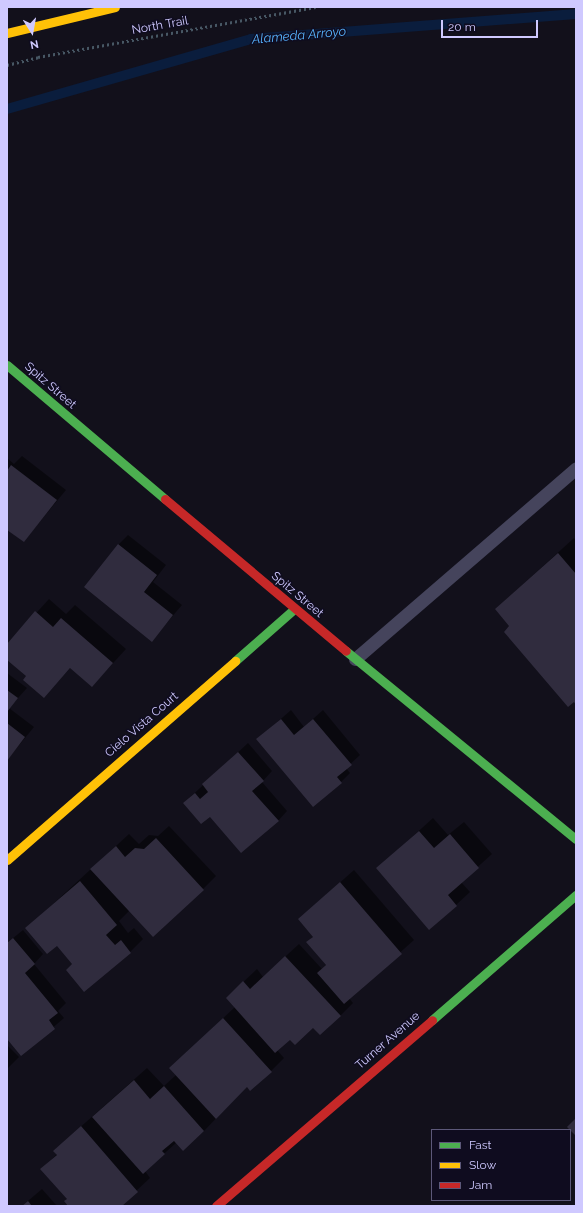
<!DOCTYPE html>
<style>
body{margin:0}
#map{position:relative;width:583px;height:1213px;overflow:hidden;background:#12101b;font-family:Raleway,sans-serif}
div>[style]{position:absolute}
.shadow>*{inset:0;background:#0007}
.stream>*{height:10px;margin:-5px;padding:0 5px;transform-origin:5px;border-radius:5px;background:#0a1d3d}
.building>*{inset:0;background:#302c3e}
.path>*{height:2.5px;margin-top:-1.25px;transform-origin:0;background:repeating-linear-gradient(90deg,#475764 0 2px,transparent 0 5px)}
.lane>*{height:13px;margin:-6.5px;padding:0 6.5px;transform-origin:6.5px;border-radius:6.5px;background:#45445c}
.fast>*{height:9px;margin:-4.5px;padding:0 4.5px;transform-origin:4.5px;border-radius:4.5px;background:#4caf50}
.slow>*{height:9px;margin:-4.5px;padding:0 4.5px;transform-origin:4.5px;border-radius:4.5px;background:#ffc107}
.jam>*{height:9px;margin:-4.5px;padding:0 4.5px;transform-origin:4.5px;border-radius:4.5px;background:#c62828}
span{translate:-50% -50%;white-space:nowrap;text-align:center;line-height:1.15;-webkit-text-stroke:3px #0f0c1f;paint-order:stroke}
.street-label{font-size:12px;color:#cfc9ff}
.water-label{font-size:13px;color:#57b4ff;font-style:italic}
.frame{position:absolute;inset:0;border:8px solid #cfc9ff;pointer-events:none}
.legend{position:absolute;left:431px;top:1129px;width:140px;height:72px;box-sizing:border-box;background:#0f0c1f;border:1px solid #5c5879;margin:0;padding:5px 7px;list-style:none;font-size:12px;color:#cfc9ff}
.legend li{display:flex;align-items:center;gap:8px;height:20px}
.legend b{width:20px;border:1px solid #5c5879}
.north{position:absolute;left:12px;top:12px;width:40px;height:40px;-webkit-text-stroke:3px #0f0c1f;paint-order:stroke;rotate:169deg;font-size:11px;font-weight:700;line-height:16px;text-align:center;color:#cfc9ff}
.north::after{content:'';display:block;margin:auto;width:14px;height:18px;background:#cfc9ff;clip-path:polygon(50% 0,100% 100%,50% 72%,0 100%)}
.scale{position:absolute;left:441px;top:20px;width:97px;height:18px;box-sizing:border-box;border:2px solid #cfc9ff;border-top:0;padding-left:5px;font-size:12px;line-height:14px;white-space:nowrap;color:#cfc9ff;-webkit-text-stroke:3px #0f0c1f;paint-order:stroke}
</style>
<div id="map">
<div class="shadow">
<i style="clip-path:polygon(22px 456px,66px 490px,24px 541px,7px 528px,7px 458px,14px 464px)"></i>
<i style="clip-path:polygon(128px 535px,166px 565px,153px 582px,182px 605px,152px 640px,118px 545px)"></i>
<i style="clip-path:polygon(574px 538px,576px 541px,576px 703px,496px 609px)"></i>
<i style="clip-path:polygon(49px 599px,66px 614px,75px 605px,126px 649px,92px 686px,71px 667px,44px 697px,27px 676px,7px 659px,7px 645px)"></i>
<i style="clip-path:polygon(7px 673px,27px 688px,9px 708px,34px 727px,7px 760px)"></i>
<i style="clip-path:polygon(291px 710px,304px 727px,323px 710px,360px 755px,346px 768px,350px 773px,341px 782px,258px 739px)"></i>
<i style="clip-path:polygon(248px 743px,272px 771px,262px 782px,287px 811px,278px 821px,210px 816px,184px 803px)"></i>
<i style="clip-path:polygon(433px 818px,448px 835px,464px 822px,492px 854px,461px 882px,470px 892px,430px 929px,378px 868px)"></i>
<i style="clip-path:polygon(169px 826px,216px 876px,203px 889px,130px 910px,119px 921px,128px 933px,134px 928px,143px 939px,130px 952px,73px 964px,57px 944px,27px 928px,129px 834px,139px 844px,149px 835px,158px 836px)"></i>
<i style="clip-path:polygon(354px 870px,414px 940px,349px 998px,353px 1003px,340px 1016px,290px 1038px,277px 1050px,284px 1058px,271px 1071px,250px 1090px,247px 1086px,204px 1131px,177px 1142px,145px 1171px,150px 1178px,120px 1206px,69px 1206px,68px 1199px,42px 1169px,57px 1154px,68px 1138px,147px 1068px,164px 1086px,176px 1075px,170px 1068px,235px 1007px,240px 985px,257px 969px,263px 977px,299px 944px,322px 969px,326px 965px,308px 942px,314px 936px,299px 919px)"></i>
<i style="clip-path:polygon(23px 930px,43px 954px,34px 964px,66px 1003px,58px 1011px,64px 1018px,21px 1055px,7px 1037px,7px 943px)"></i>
<i style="clip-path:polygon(7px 1045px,19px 1057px,7px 1069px)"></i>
<i style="clip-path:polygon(42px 1189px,57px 1206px,22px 1206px)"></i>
</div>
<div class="stream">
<i style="left:7px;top:109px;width:254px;rotate:-16deg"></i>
<i style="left:251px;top:39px;width:326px;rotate:-4.4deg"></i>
</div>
<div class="building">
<i style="clip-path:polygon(11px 465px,57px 500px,24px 542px,7px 530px,7px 471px)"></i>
<i style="clip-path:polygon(118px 544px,157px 575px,144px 592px,173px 615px,152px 642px,84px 587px)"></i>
<i style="clip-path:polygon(558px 553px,576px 574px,576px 705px,574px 702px,568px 707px,504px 632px,509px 626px,495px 609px)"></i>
<i style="clip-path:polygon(35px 611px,53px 627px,61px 618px,113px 663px,92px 687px,70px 668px,44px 698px,23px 680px,26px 676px,7px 660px,7px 644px)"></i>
<i style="clip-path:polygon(7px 690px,18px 698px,7px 712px)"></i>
<i style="clip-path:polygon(281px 719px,294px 735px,313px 719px,352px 765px,337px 777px,342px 783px,313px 807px,256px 739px)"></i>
<i style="clip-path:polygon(7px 723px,25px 737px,7px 761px)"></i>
<i style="clip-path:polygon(238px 752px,264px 781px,252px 791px,279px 821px,241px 853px,210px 817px,201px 824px,183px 803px,195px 793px,200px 799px,208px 792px,202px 784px)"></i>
<i style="clip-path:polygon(419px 831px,434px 848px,450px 834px,479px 868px,448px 895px,457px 906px,429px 930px,376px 868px)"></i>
<i style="clip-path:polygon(156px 838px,204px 890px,153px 937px,90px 869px,116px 846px,125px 857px,135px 848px,144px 849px)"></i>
<i style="clip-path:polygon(80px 881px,117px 925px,106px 935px,115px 945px,121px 940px,131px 953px,84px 992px,66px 970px,72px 964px,57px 946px,47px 954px,25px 928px)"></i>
<i style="clip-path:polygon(340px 882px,402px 954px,344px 1004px,317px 973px,326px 965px,306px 942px,313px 937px,298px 919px)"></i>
<i style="clip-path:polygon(13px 938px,35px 964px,25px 973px,58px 1013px,49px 1020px,55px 1029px,21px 1056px,7px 1039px,7px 943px)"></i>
<i style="clip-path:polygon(285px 956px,341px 1016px,320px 1035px,313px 1028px,295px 1045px,290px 1040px,275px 1053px,226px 998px,243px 981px,250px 989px)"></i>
<i style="clip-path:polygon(223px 1018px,272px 1072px,250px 1091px,247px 1087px,216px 1119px,169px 1068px)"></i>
<i style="clip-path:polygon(134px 1080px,150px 1099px,164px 1086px,204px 1131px,183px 1151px,174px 1141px,162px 1151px,165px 1154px,143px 1174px,92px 1117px)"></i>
<i style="clip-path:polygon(576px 1118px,576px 1136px,567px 1127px)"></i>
<i style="clip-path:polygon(81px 1126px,138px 1192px,122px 1206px,68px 1206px,64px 1201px,67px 1199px,40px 1169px,57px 1155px,53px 1151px)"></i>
<i style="clip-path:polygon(28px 1201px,32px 1206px,22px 1206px)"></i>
</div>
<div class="path">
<i style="left:7px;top:65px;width:32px;rotate:-14deg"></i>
<i style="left:38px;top:57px;width:282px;rotate:-10.2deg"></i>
</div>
<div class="lane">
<i style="left:355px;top:659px;width:292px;rotate:-40.8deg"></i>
</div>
<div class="fast">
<i style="left:7px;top:365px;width:207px;rotate:40.3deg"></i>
<i style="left:346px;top:651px;width:297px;rotate:39.3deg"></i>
<i style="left:235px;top:661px;width:79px;rotate:-41.4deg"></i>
<i style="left:432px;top:1020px;width:191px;rotate:-41deg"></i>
</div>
<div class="slow">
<i style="left:7px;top:33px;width:111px;rotate:-13.5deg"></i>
<i style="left:7px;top:860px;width:303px;rotate:-41.1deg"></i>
</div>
<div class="jam">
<i style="left:165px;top:499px;width:236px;rotate:40deg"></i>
<i style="left:216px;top:1206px;width:285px;rotate:-40.7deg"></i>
</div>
<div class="street-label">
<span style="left:160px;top:26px;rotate:-10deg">North Trail</span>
<span style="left:50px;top:386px;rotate:41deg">Spitz Street</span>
<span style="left:297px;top:595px;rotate:40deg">Spitz Street</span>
<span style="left:142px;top:725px;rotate:-41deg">Cielo Vista Court</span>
<span style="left:388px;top:1041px;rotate:-41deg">Turner Avenue</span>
</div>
<div class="water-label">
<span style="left:299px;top:36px;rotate:-5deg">Alameda Arroyo</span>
</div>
<div class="frame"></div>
<ul class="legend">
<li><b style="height:5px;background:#4caf50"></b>Fast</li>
<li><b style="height:5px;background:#ffc107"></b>Slow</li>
<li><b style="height:5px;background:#c62828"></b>Jam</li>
</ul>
<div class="north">N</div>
<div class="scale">20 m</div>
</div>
